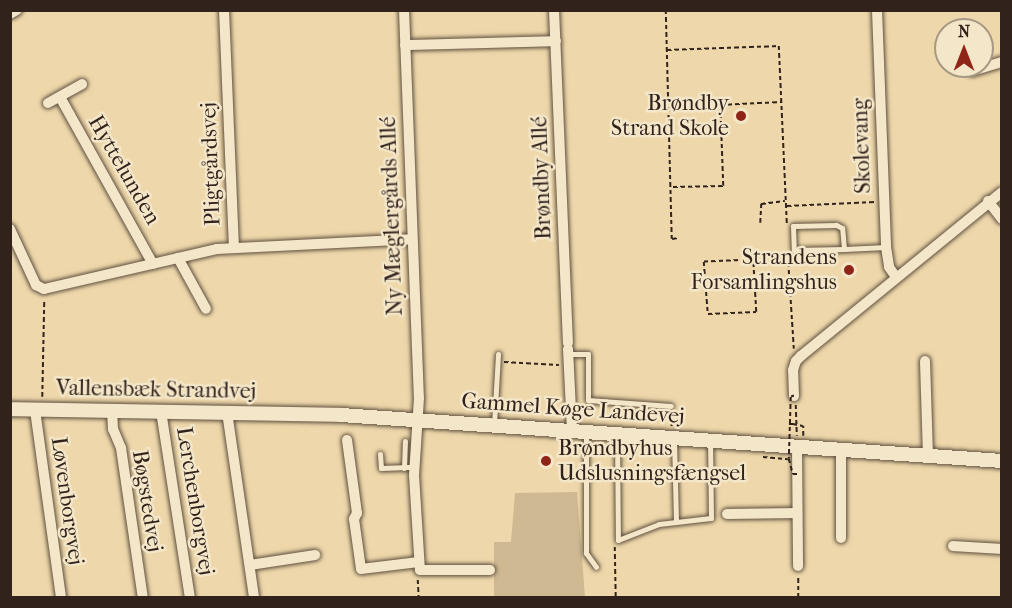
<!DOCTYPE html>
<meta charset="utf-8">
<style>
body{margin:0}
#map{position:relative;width:1012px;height:608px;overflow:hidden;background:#eed8ab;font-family:"IM FELL French Canon",serif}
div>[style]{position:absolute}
.green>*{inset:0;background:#ceb993}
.path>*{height:1.5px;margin-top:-0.75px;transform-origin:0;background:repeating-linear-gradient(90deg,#31231c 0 4.5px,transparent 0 7.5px)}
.roads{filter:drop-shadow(0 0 2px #605040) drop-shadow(0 0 2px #605040)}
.lane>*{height:5px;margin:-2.5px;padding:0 2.5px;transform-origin:2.5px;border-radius:2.5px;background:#f4e6c8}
.street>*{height:10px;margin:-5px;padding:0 5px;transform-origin:5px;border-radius:5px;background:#f4e6c8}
.secondary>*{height:14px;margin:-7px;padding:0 7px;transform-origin:7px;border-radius:7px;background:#f4e6c8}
.path-bridge>*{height:1.5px;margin-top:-0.75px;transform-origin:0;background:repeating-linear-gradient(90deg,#31231c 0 4.5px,transparent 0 7.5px)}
.dots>*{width:16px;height:16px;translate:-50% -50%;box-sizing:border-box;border:3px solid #f4e6c8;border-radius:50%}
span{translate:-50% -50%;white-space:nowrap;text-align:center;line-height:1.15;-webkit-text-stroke:5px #f4e6c8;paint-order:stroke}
.poi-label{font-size:22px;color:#31231c}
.right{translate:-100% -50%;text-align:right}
.left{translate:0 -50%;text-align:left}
.street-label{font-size:22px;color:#31231c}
.frame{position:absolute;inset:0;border:12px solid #31231c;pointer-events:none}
.north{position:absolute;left:934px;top:18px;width:60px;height:60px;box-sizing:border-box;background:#f4e6c8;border:2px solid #a69883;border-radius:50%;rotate:0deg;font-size:16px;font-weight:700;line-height:24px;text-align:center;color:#31231c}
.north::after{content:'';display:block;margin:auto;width:21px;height:27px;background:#8f2418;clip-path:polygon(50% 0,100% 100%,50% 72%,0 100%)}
</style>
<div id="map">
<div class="green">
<i style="clip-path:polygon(577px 492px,585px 597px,494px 597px,494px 542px,511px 542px,515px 493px)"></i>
</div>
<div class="path">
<i style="left:666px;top:10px;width:229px;rotate:88.5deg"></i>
<i style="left:672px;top:239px;width:6px;rotate:-9deg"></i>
<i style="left:667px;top:50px;width:112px;rotate:-2deg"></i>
<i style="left:779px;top:46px;width:178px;rotate:87.4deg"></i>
<i style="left:673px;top:187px;width:50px;rotate:-1.1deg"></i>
<i style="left:723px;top:186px;width:81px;rotate:-92.1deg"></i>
<i style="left:720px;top:105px;width:62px;rotate:-2.8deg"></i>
<i style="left:787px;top:206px;width:88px;rotate:-2.6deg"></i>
<i style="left:760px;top:223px;width:19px;rotate:-87deg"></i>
<i style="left:761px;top:204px;width:24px;rotate:-7deg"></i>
<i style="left:788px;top:255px;width:94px;rotate:86.3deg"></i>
<i style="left:753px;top:260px;width:49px;rotate:177.7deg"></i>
<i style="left:704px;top:262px;width:52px;rotate:85.6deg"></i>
<i style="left:708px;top:314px;width:48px;rotate:-2.4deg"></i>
<i style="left:756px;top:312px;width:52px;rotate:-93.3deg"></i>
<i style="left:753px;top:260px;width:3px;rotate:-90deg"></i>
<i style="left:753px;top:257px;width:35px;rotate:-7deg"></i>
<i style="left:504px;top:362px;width:55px;rotate:3.1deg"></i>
<i style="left:42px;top:397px;width:97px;rotate:-88.8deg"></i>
<i style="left:796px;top:405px;width:31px;rotate:88deg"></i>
<i style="left:671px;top:414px;width:13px;rotate:86deg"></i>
<i style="left:789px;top:424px;width:4px"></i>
<i style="left:803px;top:436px;width:10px;rotate:-90deg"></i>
<i style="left:763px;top:457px;width:25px;rotate:5deg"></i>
<i style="left:615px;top:547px;width:51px;rotate:88.9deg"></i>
<i style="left:418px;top:580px;width:18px;rotate:87deg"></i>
<i style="left:798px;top:598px;width:22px;rotate:-90deg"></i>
</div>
<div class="roads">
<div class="lane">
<i style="left:844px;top:249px;width:21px;rotate:-95deg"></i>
<i style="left:842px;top:228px;width:7px;rotate:-153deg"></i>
<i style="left:836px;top:225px;width:43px;rotate:178.7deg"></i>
<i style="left:793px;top:226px;width:24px;rotate:88deg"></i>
<i style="left:794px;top:250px;width:50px;rotate:-1.1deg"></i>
<i style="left:844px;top:249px;width:42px;rotate:-2.7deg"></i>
<i style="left:568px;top:354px;width:20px"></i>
<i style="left:588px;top:354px;width:46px;rotate:90deg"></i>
<i style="left:588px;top:400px;width:83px;rotate:4.1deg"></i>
<i style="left:494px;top:424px;width:70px;rotate:-86.7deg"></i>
<i style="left:586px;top:433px;width:120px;rotate:90deg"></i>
<i style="left:586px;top:553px;width:17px;rotate:54deg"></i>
<i style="left:617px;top:434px;width:106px;rotate:89.5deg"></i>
<i style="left:618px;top:540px;width:44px;rotate:-21.3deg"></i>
<i style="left:659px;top:524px;width:52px;rotate:-6.6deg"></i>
<i style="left:711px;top:518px;width:77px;rotate:-90.7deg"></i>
<i style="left:674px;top:439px;width:83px;rotate:88.6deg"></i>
<i style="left:380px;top:454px;width:14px;rotate:86deg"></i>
<i style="left:381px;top:468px;width:34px;rotate:-2deg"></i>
<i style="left:404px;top:468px;width:27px;rotate:-88deg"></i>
</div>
<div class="street">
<i style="left:224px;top:10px;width:236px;rotate:87.6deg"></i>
<i style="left:404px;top:10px;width:388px;rotate:87.8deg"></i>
<i style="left:419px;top:398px;width:77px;rotate:93.7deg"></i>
<i style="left:414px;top:475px;width:95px;rotate:86.4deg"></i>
<i style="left:420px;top:570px;width:70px"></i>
<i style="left:554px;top:10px;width:333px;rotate:87.6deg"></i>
<i style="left:877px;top:10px;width:237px;rotate:87.8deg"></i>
<i style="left:886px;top:247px;width:20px;rotate:81deg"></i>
<i style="left:889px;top:267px;width:12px;rotate:55deg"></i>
<i style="left:10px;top:14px;width:8px;rotate:-30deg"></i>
<i style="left:405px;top:45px;width:151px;rotate:-1.5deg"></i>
<i style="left:972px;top:71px;width:31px;rotate:-17deg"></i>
<i style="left:60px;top:97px;width:191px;rotate:60.9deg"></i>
<i style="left:48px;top:103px;width:39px;rotate:-29deg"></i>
<i style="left:988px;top:201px;width:23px;rotate:52deg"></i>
<i style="left:10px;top:229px;width:62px;rotate:65.1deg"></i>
<i style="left:36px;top:285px;width:9px;rotate:27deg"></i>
<i style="left:44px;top:289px;width:178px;rotate:-13deg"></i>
<i style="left:217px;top:249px;width:195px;rotate:-2.9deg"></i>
<i style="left:178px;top:258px;width:58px;rotate:61.2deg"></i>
<i style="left:568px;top:349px;width:82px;rotate:87.2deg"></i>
<i style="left:925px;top:361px;width:94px;rotate:88.2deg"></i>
<i style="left:794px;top:396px;width:26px;rotate:-92deg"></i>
<i style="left:793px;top:370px;width:9px;rotate:-72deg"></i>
<i style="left:796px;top:361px;width:7px;rotate:-45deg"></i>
<i style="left:801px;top:356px;width:259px;rotate:-39.2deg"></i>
<i style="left:35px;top:410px;width:190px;rotate:82.1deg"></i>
<i style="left:112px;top:410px;width:19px;rotate:87deg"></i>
<i style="left:113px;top:429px;width:21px;rotate:67deg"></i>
<i style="left:121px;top:448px;width:152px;rotate:81.7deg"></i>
<i style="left:161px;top:411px;width:189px;rotate:81.2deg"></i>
<i style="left:227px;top:412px;width:188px;rotate:81.7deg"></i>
<i style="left:347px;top:440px;width:74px;rotate:82.2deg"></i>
<i style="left:357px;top:513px;width:7px;rotate:117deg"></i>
<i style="left:354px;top:519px;width:50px;rotate:82deg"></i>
<i style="left:361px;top:569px;width:58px;rotate:-6.9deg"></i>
<i style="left:797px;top:446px;width:120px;rotate:89.5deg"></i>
<i style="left:841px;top:449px;width:89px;rotate:90deg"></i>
<i style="left:727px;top:514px;width:70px;rotate:-0.8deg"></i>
<i style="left:953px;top:546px;width:49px;rotate:3.5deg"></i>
<i style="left:250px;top:565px;width:66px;rotate:-8.7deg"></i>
</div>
<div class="secondary">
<i style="left:10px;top:409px;width:331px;rotate:1deg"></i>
<i style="left:341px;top:415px;width:663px;rotate:3.98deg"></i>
</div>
</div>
<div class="path-bridge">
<i style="left:794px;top:396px;width:3px;rotate:162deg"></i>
<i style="left:791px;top:397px;width:62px;rotate:91.8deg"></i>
<i style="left:789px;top:459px;width:16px;rotate:75deg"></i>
<i style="left:793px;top:474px;width:4px"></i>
<i style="left:793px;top:424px;width:10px;rotate:11deg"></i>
</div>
<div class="dots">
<i style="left:741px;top:116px;background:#8f2418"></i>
<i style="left:849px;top:270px;background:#8f2418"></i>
<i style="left:546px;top:461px;background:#8f2418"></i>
</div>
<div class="poi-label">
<span class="right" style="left:729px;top:116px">Brøndby<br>Strand Skole</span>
<span class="right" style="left:837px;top:270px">Strandens<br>Forsamlingshus</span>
<span class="left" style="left:558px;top:461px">Brøndbyhus<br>Udslusningsfængsel</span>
</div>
<div class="street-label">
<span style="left:862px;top:146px;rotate:-92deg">Skolevang</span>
<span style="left:211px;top:164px;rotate:-92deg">Pligtgårdsvej</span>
<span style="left:124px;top:170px;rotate:60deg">Hyttelunden</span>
<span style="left:542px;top:178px;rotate:-92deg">Brøndby Allé</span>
<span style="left:392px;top:216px;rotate:-92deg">Ny Mæglergårds Allé</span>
<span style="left:156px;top:390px;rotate:1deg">Vallensbæk Strandvej</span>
<span style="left:573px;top:409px;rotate:4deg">Gammel Køge Landevej</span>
<span style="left:67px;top:501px;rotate:82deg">Løvenborgvej</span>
<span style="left:147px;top:501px;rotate:81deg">Bøgstedvej</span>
<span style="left:195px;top:501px;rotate:81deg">Lerchenborgvej</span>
</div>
<div class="frame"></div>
<div class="north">N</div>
</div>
